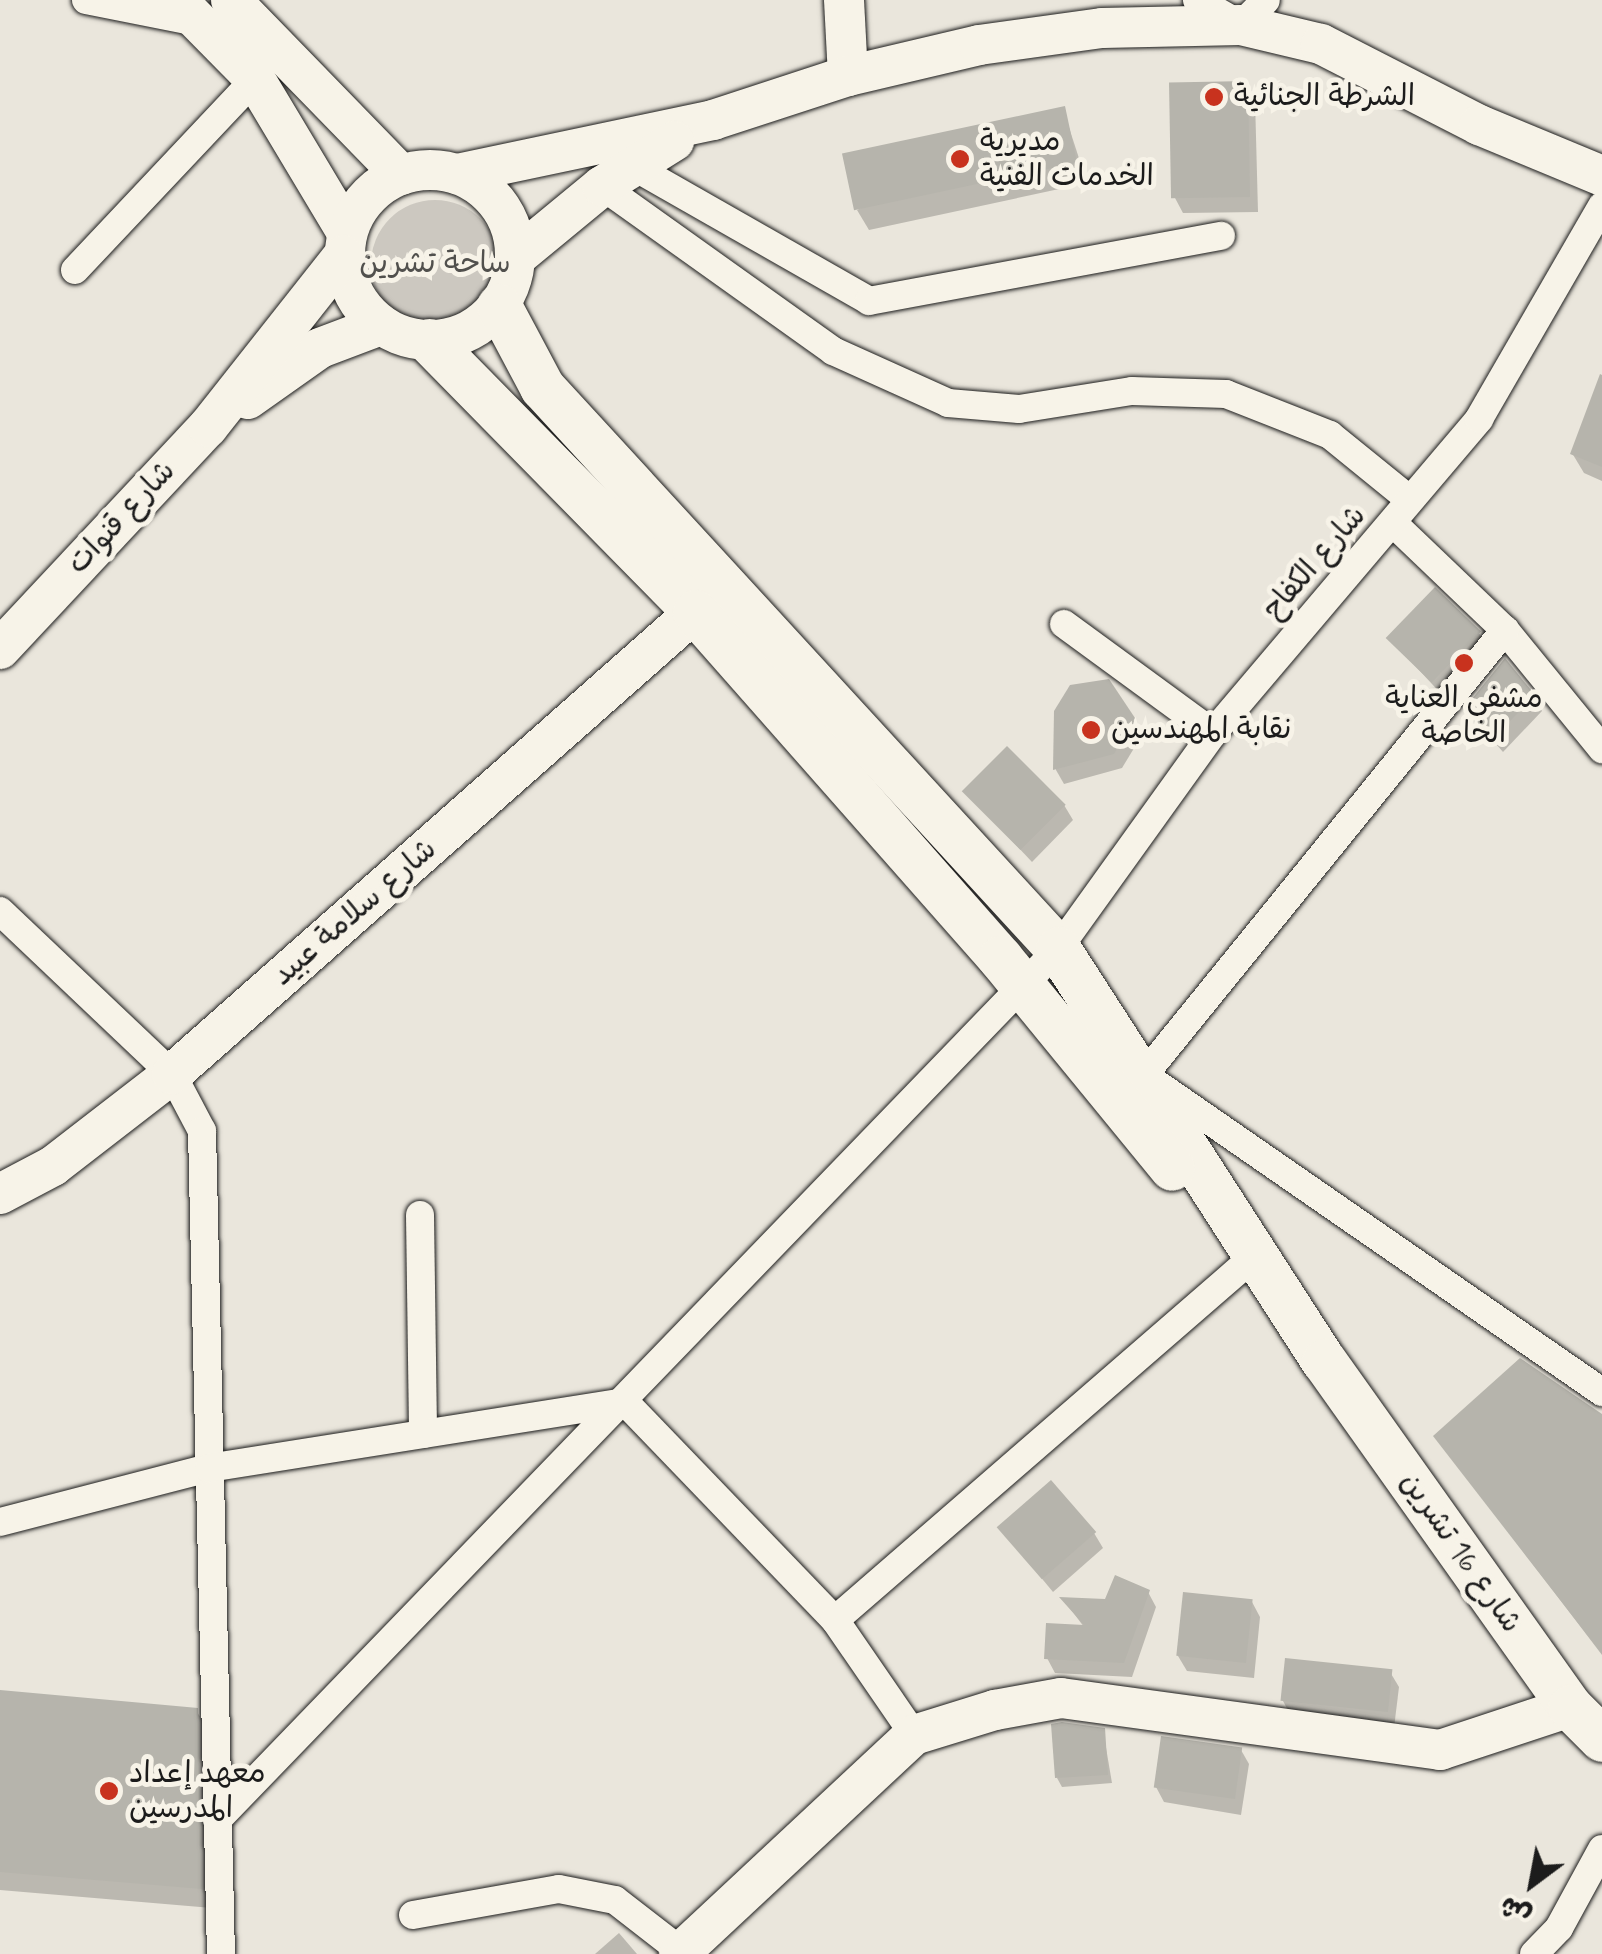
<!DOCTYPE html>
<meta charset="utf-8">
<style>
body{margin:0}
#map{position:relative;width:1602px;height:1954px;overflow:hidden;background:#eae6dc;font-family:Mynerve,"Playpen Sans Arabic",sans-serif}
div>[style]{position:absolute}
.green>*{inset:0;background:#ccc8c0}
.round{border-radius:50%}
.shadow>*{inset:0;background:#0003}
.building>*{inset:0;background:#b6b4ac;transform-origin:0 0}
.roads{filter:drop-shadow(0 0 2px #1c1c1c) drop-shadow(0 0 2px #1c1c1c)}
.street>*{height:28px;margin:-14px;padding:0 14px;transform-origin:14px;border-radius:14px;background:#f7f3e8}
.secondary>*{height:40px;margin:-20px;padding:0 20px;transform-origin:20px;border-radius:20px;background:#f7f3e8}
.secondary>.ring{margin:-20px;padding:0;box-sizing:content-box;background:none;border:40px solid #f7f3e8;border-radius:50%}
.primary>*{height:45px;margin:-22.5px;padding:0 22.5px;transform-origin:22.5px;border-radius:22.5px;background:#f7f3e8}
.dots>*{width:28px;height:28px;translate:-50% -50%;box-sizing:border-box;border:5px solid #f7f3e8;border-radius:50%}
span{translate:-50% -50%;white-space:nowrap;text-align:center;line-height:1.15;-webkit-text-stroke:10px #f7f3e8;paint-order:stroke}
.poi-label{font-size:30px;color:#1c1c1c}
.left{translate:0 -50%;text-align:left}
.park-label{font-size:30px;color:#51504d}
.street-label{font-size:30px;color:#1c1c1c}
.north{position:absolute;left:1482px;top:1834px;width:100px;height:100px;-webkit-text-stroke:8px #f7f3e8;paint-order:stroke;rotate:212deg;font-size:28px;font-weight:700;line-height:40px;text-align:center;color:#1c1c1c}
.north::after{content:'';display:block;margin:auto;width:35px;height:45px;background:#1c1c1c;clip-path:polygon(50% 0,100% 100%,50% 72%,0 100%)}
</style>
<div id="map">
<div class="green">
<i class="round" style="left:371px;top:200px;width:128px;height:128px"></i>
</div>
<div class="shadow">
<i style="clip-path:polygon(1247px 84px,1255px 99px,1258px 212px,1183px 213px,1175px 198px)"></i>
<i style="clip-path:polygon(1063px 109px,1087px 183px,869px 230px,857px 210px)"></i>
<i style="clip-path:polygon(1602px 377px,1602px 481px,1584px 473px,1572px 453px)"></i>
<i style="clip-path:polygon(1479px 633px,1488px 648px,1446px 699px,1390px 639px)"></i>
<i style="clip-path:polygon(1533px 696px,1542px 711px,1503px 752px,1466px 710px)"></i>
<i style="clip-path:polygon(1056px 711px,1133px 719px,1142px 735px,1122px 768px,1064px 784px,1056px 770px)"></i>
<i style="clip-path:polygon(966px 792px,1064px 805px,1073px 820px,1032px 862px)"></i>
<i style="clip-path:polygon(1602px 1418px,1602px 1655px,1436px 1437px)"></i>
<i style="clip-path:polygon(1000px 1528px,1094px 1533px,1103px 1548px,1053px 1592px)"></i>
<i style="clip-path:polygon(1148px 1592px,1156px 1607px,1132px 1677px,1055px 1673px,1047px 1658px,1084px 1627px,1063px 1599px,1106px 1602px)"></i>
<i style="clip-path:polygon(1252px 1602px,1260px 1617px,1254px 1678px,1187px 1671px,1178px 1656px)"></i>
<i style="clip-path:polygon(1390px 1672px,1399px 1687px,1394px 1728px,1291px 1716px,1283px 1701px)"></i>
<i style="clip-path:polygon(0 1693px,196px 1710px,208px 1730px,212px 1908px,0 1890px)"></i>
<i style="clip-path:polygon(1103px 1730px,1112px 1783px,1062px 1787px,1057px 1778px)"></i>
<i style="clip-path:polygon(1241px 1750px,1249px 1764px,1241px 1815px,1164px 1802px,1156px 1787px)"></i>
<i style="clip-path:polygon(619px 1933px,637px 1954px,595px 1954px)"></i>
</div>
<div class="building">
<i style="left:1248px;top:81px;width:116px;height:79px;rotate:89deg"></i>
<i style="left:1065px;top:106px;width:58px;height:228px;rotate:78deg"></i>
<i style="clip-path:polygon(1600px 374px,1602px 375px,1602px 467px,1570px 454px)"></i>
<i style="left:1435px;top:587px;width:64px;height:71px;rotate:44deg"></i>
<i style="clip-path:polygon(1505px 658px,1535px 695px,1493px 739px,1463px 710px)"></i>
<i style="clip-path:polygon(1109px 679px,1135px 718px,1114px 754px,1053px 770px,1054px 711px,1070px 685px)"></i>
<i style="left:1007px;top:746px;width:83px;height:64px;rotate:45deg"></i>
<i style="clip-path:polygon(1520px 1358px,1602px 1414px,1602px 1654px,1433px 1436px)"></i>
<i style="left:1051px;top:1480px;width:69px;height:72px;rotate:49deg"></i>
<i style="clip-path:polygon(1115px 1575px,1150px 1590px,1124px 1663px,1044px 1659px,1046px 1623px,1084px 1625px,1059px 1597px,1105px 1599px)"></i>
<i style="left:1183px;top:1592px;width:70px;height:64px;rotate:6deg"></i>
<i style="left:1285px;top:1658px;width:108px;height:43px;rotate:6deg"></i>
<i style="clip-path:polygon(0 1690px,198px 1708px,202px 1889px,0 1872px)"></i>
<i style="clip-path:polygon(1062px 1722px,1105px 1728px,1108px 1775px,1055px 1778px,1051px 1724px)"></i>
<i style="left:1161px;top:1736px;width:82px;height:52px;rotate:8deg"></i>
</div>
<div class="roads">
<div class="street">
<i style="left:86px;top:0;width:113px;rotate:11.2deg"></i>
<i style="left:1197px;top:0;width:51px;rotate:29.6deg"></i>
<i style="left:1241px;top:25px;width:35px;rotate:-45deg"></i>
<i style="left:631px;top:165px;width:274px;rotate:29.7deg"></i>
<i style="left:869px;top:301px;width:358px;rotate:-10.5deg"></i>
<i style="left:602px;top:186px;width:284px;rotate:35.5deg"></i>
<i style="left:833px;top:351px;width:126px;rotate:24.3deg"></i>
<i style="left:948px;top:403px;width:71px;rotate:4.8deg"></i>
<i style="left:1019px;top:409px;width:114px;rotate:-9.1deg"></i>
<i style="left:1132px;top:391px;width:94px;rotate:1.8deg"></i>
<i style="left:1226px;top:394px;width:112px;rotate:21.5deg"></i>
<i style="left:1330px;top:435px;width:103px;rotate:39.1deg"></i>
<i style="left:75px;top:270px;width:262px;rotate:-46.7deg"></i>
<i style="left:1393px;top:523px;width:155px;rotate:43.7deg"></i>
<i style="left:1505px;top:630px;width:154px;rotate:50.8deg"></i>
<i style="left:1064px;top:624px;width:185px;rotate:36.2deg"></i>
<i style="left:1505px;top:630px;width:573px;rotate:129.05deg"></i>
<i style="left:1144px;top:1075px;width:557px;rotate:34.69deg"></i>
<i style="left:0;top:911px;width:237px;rotate:43.5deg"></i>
<i style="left:172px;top:1074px;width:64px;rotate:62.2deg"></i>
<i style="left:202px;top:1131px;width:823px;rotate:88.68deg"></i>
<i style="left:420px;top:1215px;width:219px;rotate:89.2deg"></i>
<i style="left:0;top:1522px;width:216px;rotate:-14.5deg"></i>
<i style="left:209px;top:1468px;width:421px;rotate:-9deg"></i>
<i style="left:625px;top:1402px;width:303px;rotate:46.1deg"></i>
<i style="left:835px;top:1620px;width:140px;rotate:55.5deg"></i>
<i style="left:835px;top:1620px;width:537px;rotate:-40.93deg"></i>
<i style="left:217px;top:1820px;width:1211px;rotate:-46deg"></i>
<i style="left:1058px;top:949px;width:266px;rotate:-54.3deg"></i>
<i style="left:1213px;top:733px;width:412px;rotate:-49.7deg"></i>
<i style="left:1479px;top:419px;width:246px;rotate:-60deg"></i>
<i style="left:413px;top:1915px;width:148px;rotate:-10.1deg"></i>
<i style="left:559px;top:1889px;width:57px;rotate:11.1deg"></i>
<i style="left:615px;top:1900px;width:85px;rotate:37.8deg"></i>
<i style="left:1534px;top:1954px;width:36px;rotate:-46deg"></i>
<i style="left:1559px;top:1928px;width:90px;rotate:-61.4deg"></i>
</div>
<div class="secondary">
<i style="left:177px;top:0;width:111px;rotate:45.4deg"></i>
<i style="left:255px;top:79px;width:179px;rotate:59.1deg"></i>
<i style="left:231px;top:0;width:244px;rotate:45.8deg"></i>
<i style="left:844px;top:0;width:76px;rotate:87deg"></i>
<i class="ring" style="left:345px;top:170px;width:130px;height:130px"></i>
<i style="left:457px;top:174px;width:262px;rotate:-11.9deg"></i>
<i style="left:713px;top:120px;width:142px;rotate:-18.1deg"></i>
<i style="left:848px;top:76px;width:135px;rotate:-13.3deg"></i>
<i style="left:979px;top:45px;width:124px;rotate:-7.9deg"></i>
<i style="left:1102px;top:28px;width:139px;rotate:-1.2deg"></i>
<i style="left:1241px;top:25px;width:82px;rotate:13.4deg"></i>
<i style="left:1321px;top:44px;width:178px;rotate:27.1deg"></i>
<i style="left:1479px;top:125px;width:133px;rotate:22.5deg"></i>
<i style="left:516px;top:257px;width:112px;rotate:-39.5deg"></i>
<i style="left:602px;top:186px;width:85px;rotate:-32deg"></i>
<i style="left:248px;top:399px;width:88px;rotate:-35.3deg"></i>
<i style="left:320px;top:348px;width:65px;rotate:-20.7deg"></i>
<i style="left:0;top:649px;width:304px;rotate:-46.9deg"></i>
<i style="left:208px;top:427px;width:219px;rotate:-51.7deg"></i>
<i style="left:0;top:1194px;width:60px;rotate:-27.8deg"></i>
<i style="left:53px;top:1166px;width:150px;rotate:-37.7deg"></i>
<i style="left:172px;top:1074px;width:698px;rotate:-41.46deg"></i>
<i style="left:679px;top:1954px;width:321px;rotate:-43deg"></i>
<i style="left:914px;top:1735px;width:85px;rotate:-17.2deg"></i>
<i style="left:995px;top:1710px;width:67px;rotate:-10.3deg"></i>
<i style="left:1061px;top:1698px;width:383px;rotate:7.8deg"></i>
<i style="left:1440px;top:1750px;width:137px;rotate:-18.3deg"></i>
</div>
<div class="primary">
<i style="left:499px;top:306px;width:92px;rotate:62deg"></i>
<i style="left:542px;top:387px;width:763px;rotate:47.44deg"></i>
<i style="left:1058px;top:949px;width:490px;rotate:57.2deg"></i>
<i style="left:1324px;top:1361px;width:425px;rotate:54.6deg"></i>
<i style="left:1570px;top:1707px;width:45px;rotate:45deg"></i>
<i style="left:429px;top:341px;width:380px;rotate:45.5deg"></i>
<i style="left:695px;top:612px;width:461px;rotate:48.6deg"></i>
<i style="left:1000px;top:958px;width:271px;rotate:50.7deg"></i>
</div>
</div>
<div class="dots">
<i style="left:1214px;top:97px;background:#c8321e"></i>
<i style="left:960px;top:159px;background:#c8321e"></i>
<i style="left:1464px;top:663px;background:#c8321e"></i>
<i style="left:1091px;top:730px;background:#c8321e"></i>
<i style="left:109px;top:1791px;background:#c8321e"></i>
</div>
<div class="poi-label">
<span class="left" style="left:1234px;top:97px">الشرطة الجنائية</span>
<span class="left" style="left:980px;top:159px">مديرية<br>الخدمات الفنية</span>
<span style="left:1464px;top:716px">مشفى العناية<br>الخاصة</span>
<span class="left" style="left:1111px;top:730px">نقابة المهندسين</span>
<span class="left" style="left:129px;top:1791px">معهد إعداد<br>المدرسين</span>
</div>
<div class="park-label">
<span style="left:435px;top:264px">ساحة تشرين</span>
</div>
<div class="street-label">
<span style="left:122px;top:518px;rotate:-47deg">شارع قنوات</span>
<span style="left:1315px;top:563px;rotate:-49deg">شارع الكفاح</span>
<span style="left:355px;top:913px;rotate:-41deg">شارع سلامة عبيد</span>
<span style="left:1460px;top:1553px;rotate:55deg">شارع 16 تشرين</span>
</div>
<div class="north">ش</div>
</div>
